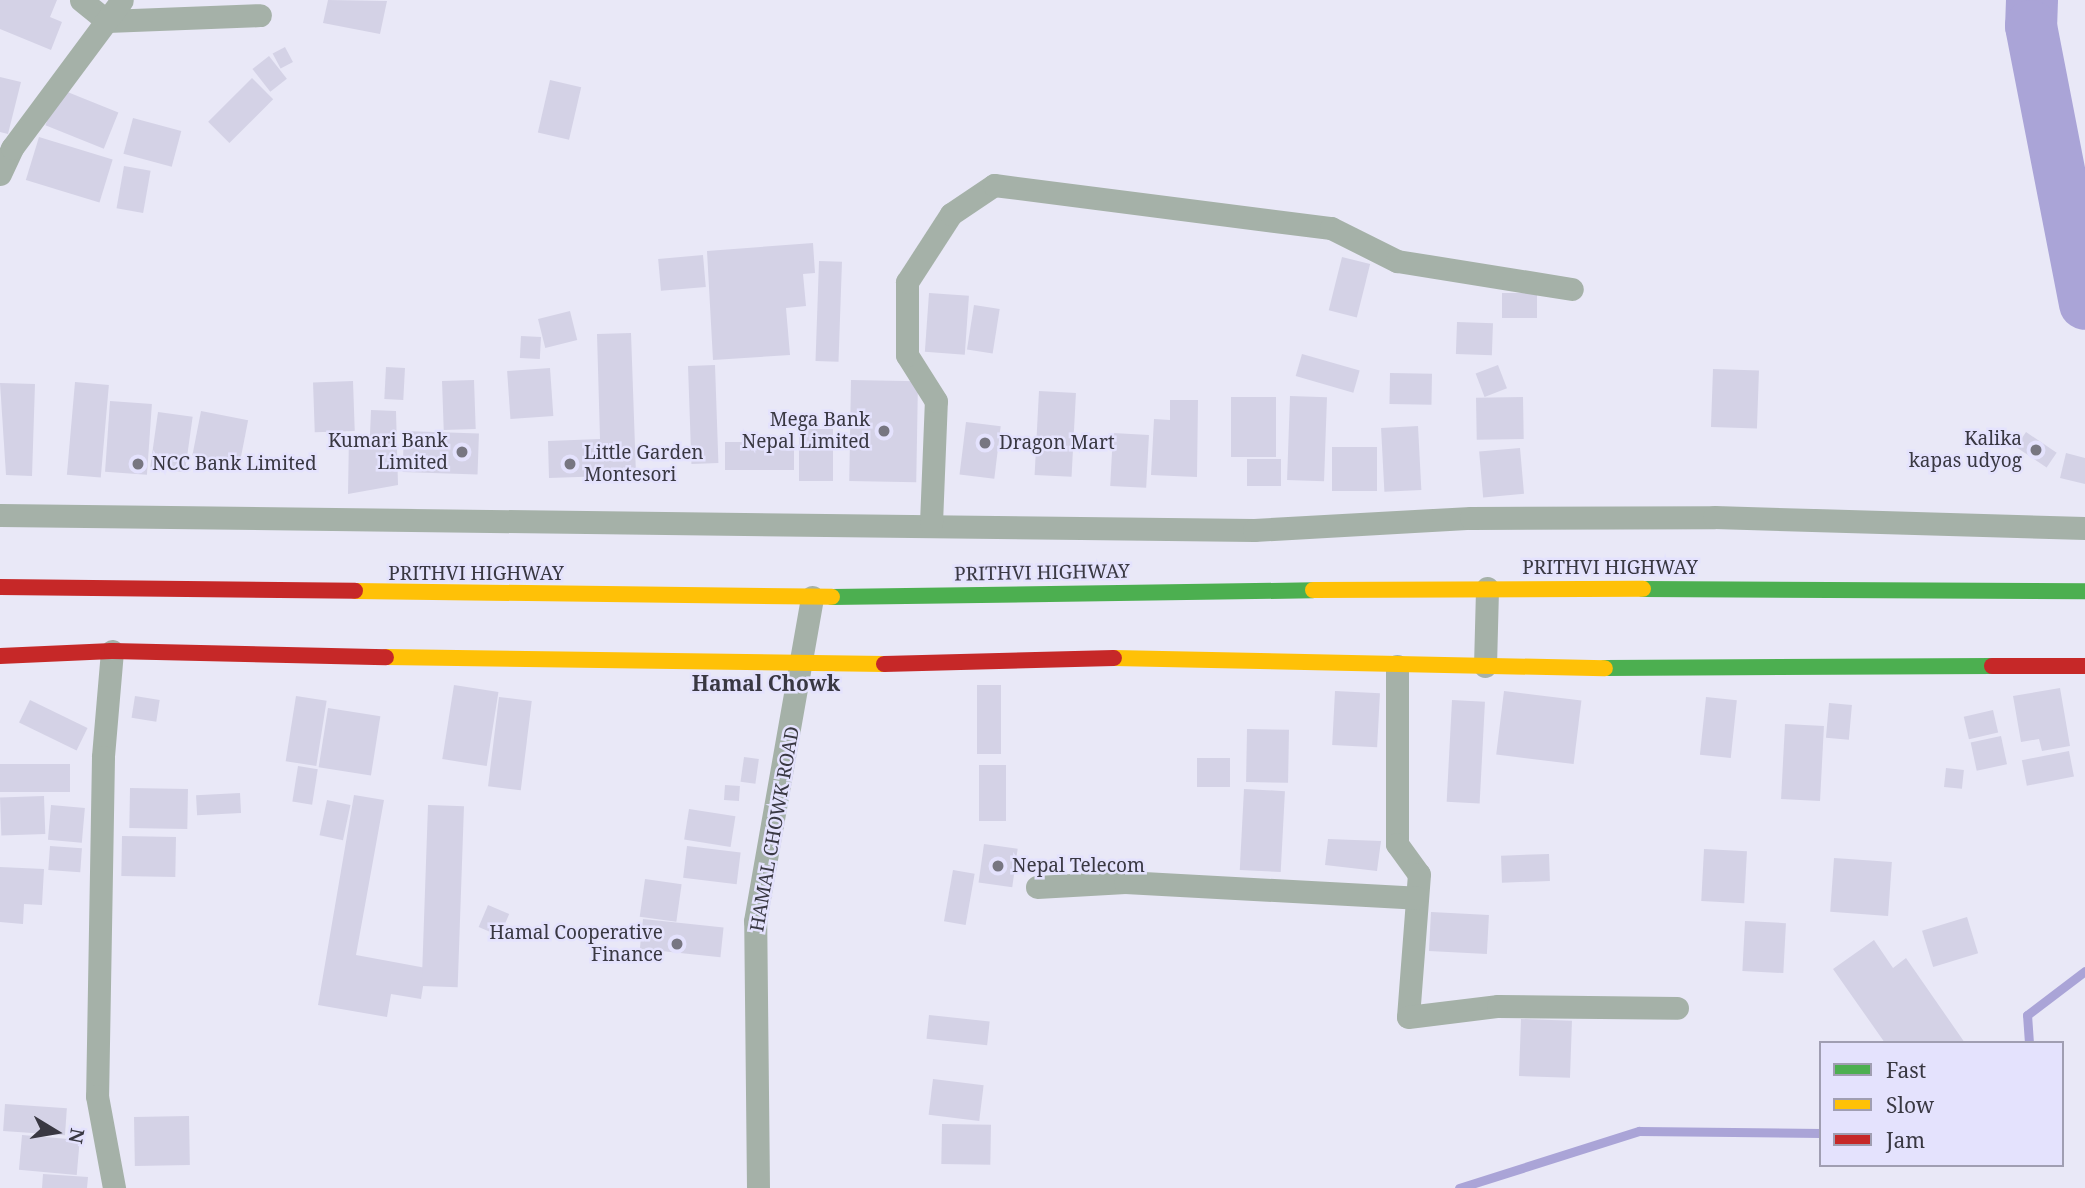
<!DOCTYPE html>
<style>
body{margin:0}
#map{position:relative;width:2085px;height:1188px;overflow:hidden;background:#e9e8f7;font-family:"Noto Serif",serif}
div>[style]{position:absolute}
.stream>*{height:9px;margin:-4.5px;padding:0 4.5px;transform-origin:4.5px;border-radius:4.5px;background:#aaa4d7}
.river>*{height:52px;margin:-26px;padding:0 26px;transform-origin:26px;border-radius:26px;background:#aaa4d7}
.building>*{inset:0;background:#d4d2e6;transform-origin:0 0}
.street>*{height:23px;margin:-11.5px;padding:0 11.5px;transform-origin:11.5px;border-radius:11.5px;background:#a5b1a8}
.fast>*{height:16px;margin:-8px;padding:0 8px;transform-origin:8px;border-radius:8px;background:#4caf50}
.slow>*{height:16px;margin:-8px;padding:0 8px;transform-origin:8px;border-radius:8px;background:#ffc107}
.jam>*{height:16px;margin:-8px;padding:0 8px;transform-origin:8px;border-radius:8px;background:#c62828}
.dots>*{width:19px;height:19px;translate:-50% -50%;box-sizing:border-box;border:4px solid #e4e2fd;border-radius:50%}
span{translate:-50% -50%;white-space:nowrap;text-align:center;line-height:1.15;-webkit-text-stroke:5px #e4e2fd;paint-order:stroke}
.poi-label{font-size:19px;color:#393842}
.right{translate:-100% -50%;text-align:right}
.left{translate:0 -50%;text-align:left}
.street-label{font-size:19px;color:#393842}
.neighbourhood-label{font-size:21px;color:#393842;font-weight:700}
.legend{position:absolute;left:1819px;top:1041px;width:245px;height:126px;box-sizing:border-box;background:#e4e2fd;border:2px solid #a09eb2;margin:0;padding:9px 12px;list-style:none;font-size:21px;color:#393842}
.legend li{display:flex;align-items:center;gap:14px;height:35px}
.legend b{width:35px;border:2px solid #a09eb2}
.north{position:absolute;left:21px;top:1097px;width:70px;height:70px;-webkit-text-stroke:5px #e4e2fd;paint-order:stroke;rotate:101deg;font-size:19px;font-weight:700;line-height:28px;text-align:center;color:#393842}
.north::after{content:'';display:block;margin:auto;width:24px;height:32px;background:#393842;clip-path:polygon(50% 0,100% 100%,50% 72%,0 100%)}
</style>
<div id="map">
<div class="stream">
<i style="left:2029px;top:1043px;width:28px;rotate:-94deg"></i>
<i style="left:2027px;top:1015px;width:73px;rotate:-37.2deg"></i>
<i style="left:1459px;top:1188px;width:189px;rotate:-17.6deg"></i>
<i style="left:1639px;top:1131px;width:182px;rotate:0.6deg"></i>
</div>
<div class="river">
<i style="left:2032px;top:0;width:26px;rotate:92deg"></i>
<i style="left:2031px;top:26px;width:283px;rotate:79deg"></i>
</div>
<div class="building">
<i style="clip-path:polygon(0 0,57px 0,50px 17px,62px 22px,51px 50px,0 29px)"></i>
<i style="clip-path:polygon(328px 0,387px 1px,380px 34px,323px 23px)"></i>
<i style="left:285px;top:47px;width:17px;height:14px;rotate:62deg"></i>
<i style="left:269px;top:56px;width:29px;height:21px;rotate:52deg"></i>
<i style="clip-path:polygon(0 77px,21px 82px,8px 134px,0 132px)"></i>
<i style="left:252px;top:78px;width:30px;height:62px;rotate:45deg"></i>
<i style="left:550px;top:80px;width:32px;height:54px;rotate:13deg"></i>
<i style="left:60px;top:89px;width:63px;height:39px;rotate:22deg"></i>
<i style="left:133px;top:118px;width:50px;height:37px;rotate:15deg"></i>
<i style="left:39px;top:137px;width:77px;height:45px;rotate:17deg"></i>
<i style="left:124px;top:166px;width:27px;height:43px;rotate:10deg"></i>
<i style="clip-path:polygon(813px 243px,815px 273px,803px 274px,806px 306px,786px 308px,790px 355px,713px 360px,707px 251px)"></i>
<i style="left:703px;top:255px;width:32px;height:45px;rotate:85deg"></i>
<i style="left:1342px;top:257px;width:29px;height:55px;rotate:14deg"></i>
<i style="left:819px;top:261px;width:23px;height:100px;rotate:2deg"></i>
<i style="left:929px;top:293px;width:40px;height:59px;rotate:4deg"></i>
<i style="left:1537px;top:293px;width:25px;height:35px;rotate:90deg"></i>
<i style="left:974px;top:305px;width:26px;height:45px;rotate:9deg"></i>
<i style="left:570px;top:311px;width:30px;height:33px;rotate:76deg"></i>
<i style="left:1457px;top:322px;width:36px;height:32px;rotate:2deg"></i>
<i style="clip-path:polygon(631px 333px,636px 475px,549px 478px,548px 441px,600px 439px,597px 334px)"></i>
<i style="left:521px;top:336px;width:20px;height:22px;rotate:3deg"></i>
<i style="left:1302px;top:354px;width:60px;height:23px;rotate:16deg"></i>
<i style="left:715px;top:365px;width:98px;height:27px;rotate:88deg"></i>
<i style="left:1498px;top:365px;width:25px;height:24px;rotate:69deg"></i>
<i style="left:386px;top:367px;width:19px;height:32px;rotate:3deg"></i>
<i style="left:550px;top:368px;width:48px;height:43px;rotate:86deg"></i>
<i style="left:1713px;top:369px;width:46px;height:58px;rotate:2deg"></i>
<i style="left:1390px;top:373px;width:42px;height:31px;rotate:1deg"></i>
<i style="left:474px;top:380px;width:49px;height:32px;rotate:88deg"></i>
<i style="left:851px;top:380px;width:67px;height:101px;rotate:1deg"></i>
<i style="left:353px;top:381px;width:50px;height:40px;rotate:88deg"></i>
<i style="left:75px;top:382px;width:34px;height:93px;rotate:5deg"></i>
<i style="clip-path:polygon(0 383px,35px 384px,32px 476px,6px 475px)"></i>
<i style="left:1039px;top:391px;width:37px;height:84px;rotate:3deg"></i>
<i style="left:1290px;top:396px;width:37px;height:84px;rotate:2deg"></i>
<i style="left:1231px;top:397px;width:45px;height:60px"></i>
<i style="left:1523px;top:397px;width:42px;height:47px;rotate:89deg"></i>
<i style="clip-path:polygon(1170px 400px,1198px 400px,1197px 477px,1151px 475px,1154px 419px,1170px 420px)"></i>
<i style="left:110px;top:401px;width:42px;height:71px;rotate:4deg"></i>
<i style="clip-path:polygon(371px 410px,396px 411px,398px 485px,348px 494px,349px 434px,370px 435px)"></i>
<i style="left:201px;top:411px;width:48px;height:45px;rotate:11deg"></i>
<i style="left:158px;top:412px;width:35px;height:56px;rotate:8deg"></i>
<i style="left:966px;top:422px;width:35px;height:53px;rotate:7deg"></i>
<i style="left:1418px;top:426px;width:64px;height:37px;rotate:87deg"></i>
<i style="left:799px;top:429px;width:34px;height:52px"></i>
<i style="left:404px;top:431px;width:75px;height:41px;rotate:2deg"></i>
<i style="left:2026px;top:432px;width:37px;height:18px;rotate:34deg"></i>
<i style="left:1113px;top:433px;width:36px;height:53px;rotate:3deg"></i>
<i style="left:725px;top:442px;width:69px;height:28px"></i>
<i style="left:1332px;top:447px;width:45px;height:44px"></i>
<i style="left:1520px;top:448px;width:46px;height:41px;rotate:85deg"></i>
<i style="clip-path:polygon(2066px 453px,2085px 458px,2085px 484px,2060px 478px)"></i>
<i style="left:1281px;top:459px;width:27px;height:34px;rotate:90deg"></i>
<i style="left:454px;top:685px;width:45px;height:75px;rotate:9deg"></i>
<i style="left:977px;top:685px;width:24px;height:69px"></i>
<i style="clip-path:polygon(2060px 688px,2070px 746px,2042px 751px,2039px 739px,2021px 742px,2013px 696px)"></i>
<i style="left:1335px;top:691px;width:45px;height:54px;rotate:3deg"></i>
<i style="left:1504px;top:691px;width:78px;height:64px;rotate:7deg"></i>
<i style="left:135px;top:696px;width:25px;height:22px;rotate:9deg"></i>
<i style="left:296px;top:696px;width:31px;height:66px;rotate:9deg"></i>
<i style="left:499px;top:697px;width:33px;height:90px;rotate:7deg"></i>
<i style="left:1706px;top:697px;width:31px;height:58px;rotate:6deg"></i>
<i style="left:30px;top:700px;width:64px;height:25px;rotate:26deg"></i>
<i style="left:1452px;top:700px;width:33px;height:102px;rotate:3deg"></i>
<i style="left:1829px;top:703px;width:23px;height:35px;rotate:5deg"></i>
<i style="left:328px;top:708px;width:53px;height:60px;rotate:9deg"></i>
<i style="left:1993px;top:710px;width:23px;height:30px;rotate:77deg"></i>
<i style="left:1785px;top:724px;width:39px;height:75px;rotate:3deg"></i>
<i style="left:1247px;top:729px;width:42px;height:53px;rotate:1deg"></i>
<i style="left:2001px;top:736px;width:29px;height:31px;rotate:78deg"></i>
<i style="left:2069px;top:751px;width:26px;height:48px;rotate:79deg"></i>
<i style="left:744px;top:757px;width:15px;height:25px;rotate:8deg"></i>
<i style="left:1197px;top:758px;width:33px;height:29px"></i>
<i style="left:70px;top:764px;width:28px;height:70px;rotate:90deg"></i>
<i style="left:979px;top:765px;width:27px;height:56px"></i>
<i style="left:298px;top:766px;width:20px;height:36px;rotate:9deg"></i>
<i style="left:1946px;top:768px;width:18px;height:19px;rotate:6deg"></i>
<i style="left:725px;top:785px;width:15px;height:15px;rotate:4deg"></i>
<i style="left:130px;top:788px;width:58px;height:40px;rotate:1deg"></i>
<i style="left:1244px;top:789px;width:41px;height:81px;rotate:3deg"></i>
<i style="left:240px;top:793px;width:20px;height:44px;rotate:87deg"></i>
<i style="clip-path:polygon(354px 795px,384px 800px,356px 955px,426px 968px,421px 999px,391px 994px,387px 1017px,318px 1005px)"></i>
<i style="left:44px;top:796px;width:38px;height:44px;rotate:88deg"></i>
<i style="left:327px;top:800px;width:24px;height:36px;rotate:12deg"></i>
<i style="left:51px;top:805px;width:34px;height:35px;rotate:5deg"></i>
<i style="left:428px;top:805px;width:36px;height:181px;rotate:2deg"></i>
<i style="left:689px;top:809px;width:47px;height:31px;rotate:9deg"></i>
<i style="left:122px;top:836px;width:54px;height:40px;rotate:1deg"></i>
<i style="clip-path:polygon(1328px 839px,1381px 841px,1377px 871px,1325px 865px)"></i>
<i style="left:984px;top:844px;width:34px;height:39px;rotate:8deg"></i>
<i style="left:50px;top:846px;width:32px;height:24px;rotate:4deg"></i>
<i style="left:687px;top:846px;width:54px;height:32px;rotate:7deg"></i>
<i style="left:1704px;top:849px;width:43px;height:52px;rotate:3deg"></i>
<i style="left:1549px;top:854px;width:27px;height:48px;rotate:88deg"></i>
<i style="left:1834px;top:858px;width:58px;height:54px;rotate:4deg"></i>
<i style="clip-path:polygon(0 867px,44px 869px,42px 905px,24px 904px,23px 924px,0 922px)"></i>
<i style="left:953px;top:870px;width:22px;height:52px;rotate:10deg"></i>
<i style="left:645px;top:879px;width:37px;height:38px;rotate:8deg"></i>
<i style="left:488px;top:905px;width:23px;height:24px;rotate:23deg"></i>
<i style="left:1431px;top:912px;width:58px;height:39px;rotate:3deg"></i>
<i style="left:1967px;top:917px;width:38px;height:47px;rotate:73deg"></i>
<i style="left:643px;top:919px;width:81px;height:30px;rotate:6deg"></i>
<i style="left:1745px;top:921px;width:41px;height:50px;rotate:3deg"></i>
<i style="clip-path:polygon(1874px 940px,1893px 968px,1906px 958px,1965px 1043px,1885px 1043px,1833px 969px)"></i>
<i style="left:929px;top:1015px;width:61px;height:24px;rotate:6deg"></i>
<i style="left:1521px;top:1019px;width:51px;height:57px;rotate:2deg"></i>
<i style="left:933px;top:1079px;width:51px;height:36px;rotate:7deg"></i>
<i style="left:5px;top:1104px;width:62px;height:27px;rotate:4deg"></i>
<i style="left:189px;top:1116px;width:49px;height:55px;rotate:89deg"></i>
<i style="left:942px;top:1124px;width:49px;height:40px;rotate:1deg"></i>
<i style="left:22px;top:1135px;width:58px;height:35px;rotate:5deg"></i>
<i style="clip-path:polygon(43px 1174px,88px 1177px,87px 1188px,42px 1188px)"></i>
</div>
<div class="street">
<i style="left:81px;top:0;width:33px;rotate:39deg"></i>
<i style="left:107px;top:21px;width:153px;rotate:-2.2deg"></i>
<i style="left:0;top:174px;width:29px;rotate:-65deg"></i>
<i style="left:12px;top:148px;width:184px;rotate:-53.4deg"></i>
<i style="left:0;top:515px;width:1254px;rotate:0.69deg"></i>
<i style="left:1254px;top:530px;width:217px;rotate:-3.2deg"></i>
<i style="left:1471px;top:518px;width:243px;rotate:-0.2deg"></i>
<i style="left:1714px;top:517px;width:371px;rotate:1.7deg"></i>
<i style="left:931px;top:523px;width:122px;rotate:-87.7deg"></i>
<i style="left:936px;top:401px;width:54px;rotate:-122.2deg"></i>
<i style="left:907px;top:355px;width:73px;rotate:-90deg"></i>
<i style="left:907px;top:282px;width:81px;rotate:-57.1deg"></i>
<i style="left:951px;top:214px;width:52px;rotate:-34deg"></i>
<i style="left:994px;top:185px;width:340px;rotate:7.3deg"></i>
<i style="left:1331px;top:228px;width:74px;rotate:26.6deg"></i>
<i style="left:1397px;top:261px;width:177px;rotate:9.1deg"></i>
<i style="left:112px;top:651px;width:106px;rotate:94.9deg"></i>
<i style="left:103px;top:757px;width:339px;rotate:91deg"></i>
<i style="left:97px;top:1096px;width:94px;rotate:79.5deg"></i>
<i style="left:1397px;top:666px;width:178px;rotate:90deg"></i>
<i style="left:1397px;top:844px;width:37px;rotate:54deg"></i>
<i style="left:1419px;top:874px;width:143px;rotate:94.4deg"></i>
<i style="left:1408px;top:1017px;width:91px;rotate:-7deg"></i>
<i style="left:1498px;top:1006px;width:179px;rotate:0.6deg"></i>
<i style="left:1485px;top:666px;width:78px;rotate:-88.5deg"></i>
<i style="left:1037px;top:887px;width:88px;rotate:-3.3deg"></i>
<i style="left:1125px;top:882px;width:292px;rotate:3.1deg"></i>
<i style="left:758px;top:1188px;width:267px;rotate:-90.6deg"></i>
<i style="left:755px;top:921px;width:329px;rotate:-80deg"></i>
</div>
<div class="fast">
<i style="left:1643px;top:589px;width:442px;rotate:0.3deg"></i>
<i style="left:832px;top:597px;width:481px;rotate:-0.8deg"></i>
<i style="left:1605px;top:668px;width:387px;rotate:-0.3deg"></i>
</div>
<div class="slow">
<i style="left:1313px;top:590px;width:330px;rotate:-0.2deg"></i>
<i style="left:355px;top:591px;width:477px;rotate:0.7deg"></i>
<i style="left:386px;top:657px;width:498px;rotate:0.8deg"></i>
<i style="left:1114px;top:658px;width:491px;rotate:1.2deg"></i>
</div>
<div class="jam">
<i style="left:0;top:587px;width:355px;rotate:0.6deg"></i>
<i style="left:0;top:656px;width:112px;rotate:-2.6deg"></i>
<i style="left:112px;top:651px;width:274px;rotate:1.3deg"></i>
<i style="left:884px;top:664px;width:230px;rotate:-1.5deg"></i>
<i style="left:1992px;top:666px;width:93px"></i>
</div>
<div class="dots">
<i style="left:884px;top:431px;background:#777681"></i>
<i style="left:985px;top:443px;background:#777681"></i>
<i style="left:2036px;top:450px;background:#777681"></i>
<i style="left:462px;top:452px;background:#777681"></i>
<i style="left:138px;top:464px;background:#777681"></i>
<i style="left:570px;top:464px;background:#777681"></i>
<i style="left:998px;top:866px;background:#777681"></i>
<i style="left:677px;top:944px;background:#777681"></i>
</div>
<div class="poi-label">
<span class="right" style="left:870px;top:431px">Mega Bank<br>Nepal Limited</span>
<span class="right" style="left:2022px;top:450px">Kalika<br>kapas udyog</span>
<span class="right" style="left:448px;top:452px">Kumari Bank<br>Limited</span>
<span class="left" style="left:999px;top:443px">Dragon Mart</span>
<span class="left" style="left:584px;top:464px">Little Garden<br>Montesori</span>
<span class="left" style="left:152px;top:464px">NCC Bank Limited</span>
<span class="left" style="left:1012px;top:866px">Nepal Telecom</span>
<span class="right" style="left:663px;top:944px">Hamal Cooperative<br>Finance</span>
</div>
<div class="street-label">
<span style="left:1610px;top:568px">PRITHVI HIGHWAY</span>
<span style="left:1042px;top:573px;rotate:-1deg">PRITHVI HIGHWAY</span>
<span style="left:476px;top:574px">PRITHVI HIGHWAY</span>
<span style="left:775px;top:829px;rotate:-80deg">HAMAL CHOWK ROAD</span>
</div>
<div class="neighbourhood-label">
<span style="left:766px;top:683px">Hamal Chowk</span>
</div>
<ul class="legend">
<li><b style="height:9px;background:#4caf50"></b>Fast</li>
<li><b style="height:9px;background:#ffc107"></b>Slow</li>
<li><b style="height:9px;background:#c62828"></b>Jam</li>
</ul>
<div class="north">N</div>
</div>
